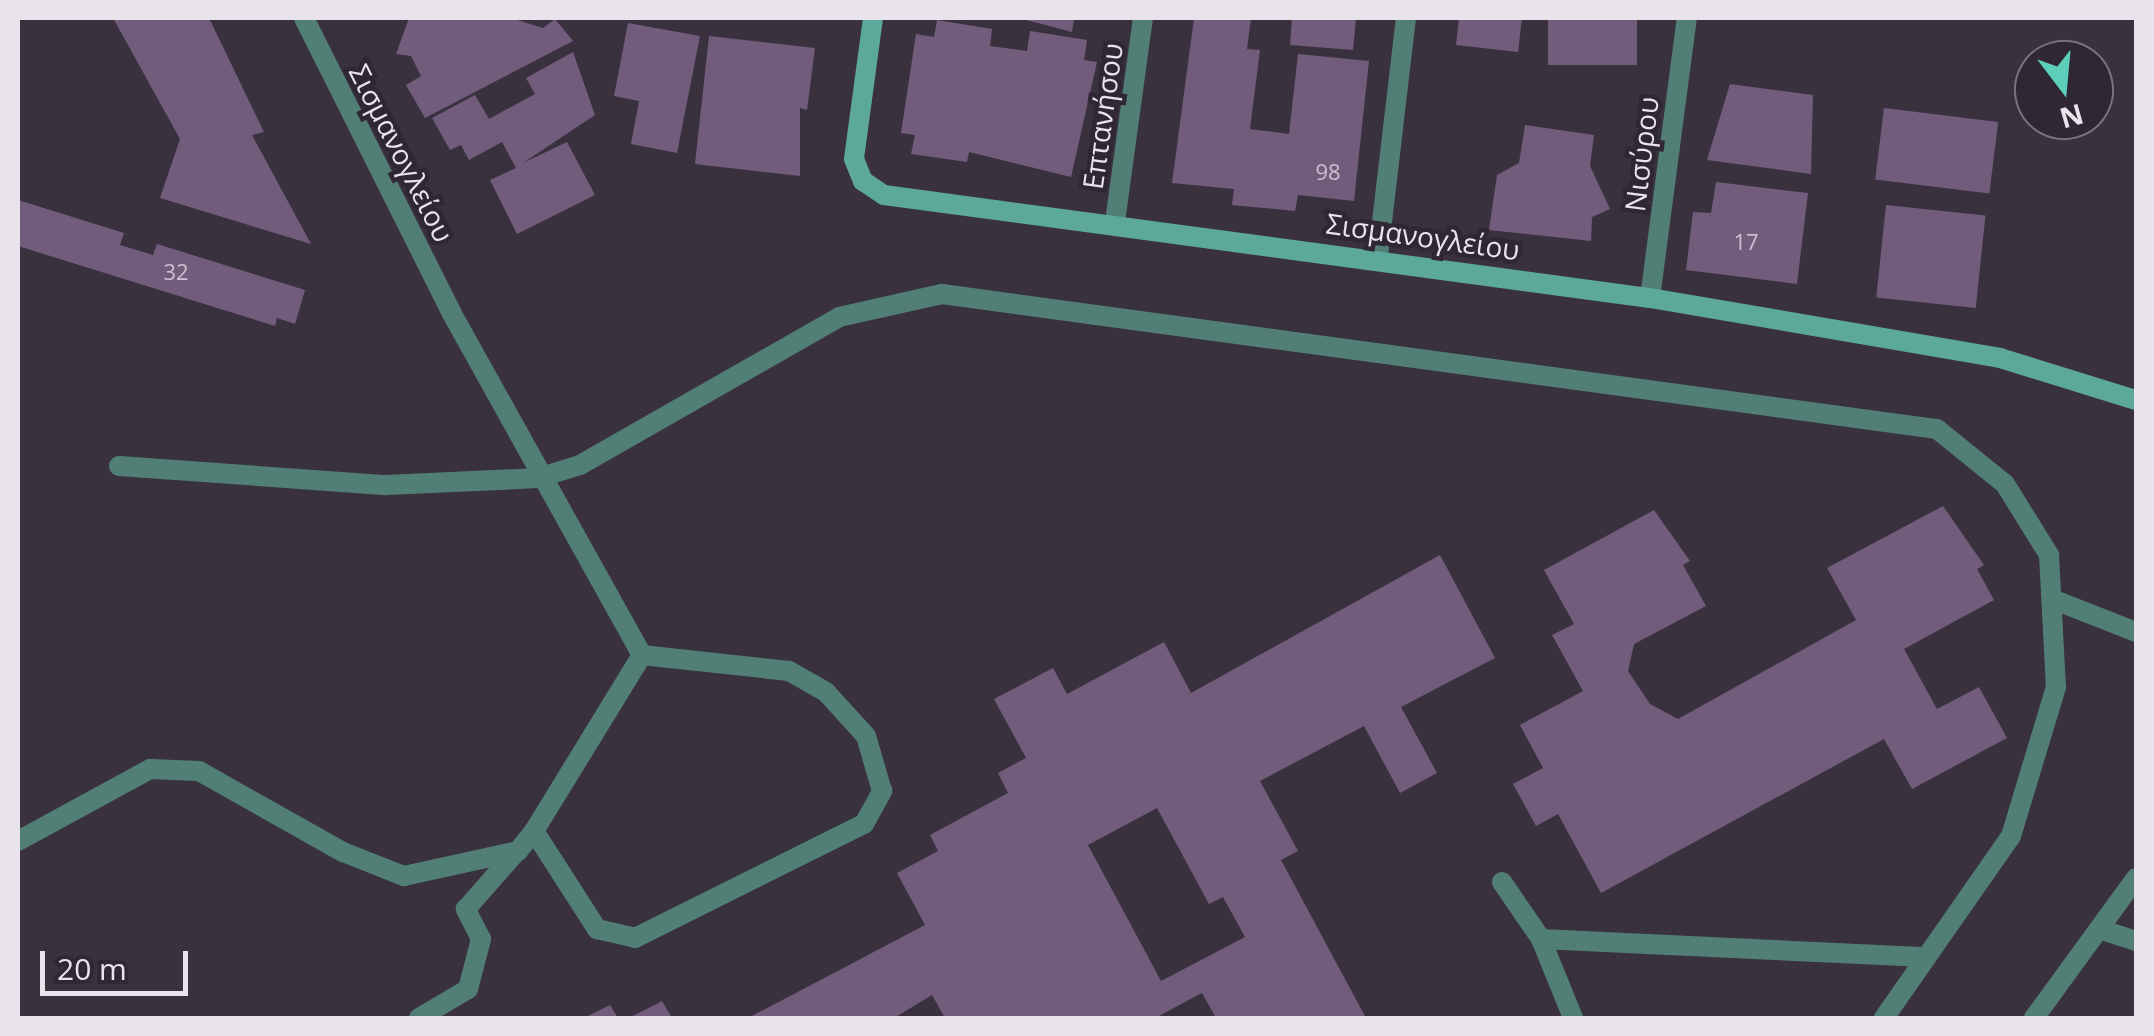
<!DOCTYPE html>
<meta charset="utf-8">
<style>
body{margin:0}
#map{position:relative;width:2154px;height:1036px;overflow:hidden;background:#3a313f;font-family:"Open Sans",sans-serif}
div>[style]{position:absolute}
.building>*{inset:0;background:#725c7c;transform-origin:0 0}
.lane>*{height:20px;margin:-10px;padding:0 10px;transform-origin:10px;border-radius:10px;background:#517f76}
.street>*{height:20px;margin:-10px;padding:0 10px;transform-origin:10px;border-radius:10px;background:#517f76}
.secondary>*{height:20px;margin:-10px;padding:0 10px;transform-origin:10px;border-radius:10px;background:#5ca89a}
span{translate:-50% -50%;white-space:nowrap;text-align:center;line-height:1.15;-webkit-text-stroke:9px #302734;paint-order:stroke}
.number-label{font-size:22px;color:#cbc1d0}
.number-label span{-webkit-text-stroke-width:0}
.street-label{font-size:28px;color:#e9e3ec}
.frame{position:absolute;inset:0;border:20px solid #e9e3ec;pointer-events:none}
.north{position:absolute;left:2014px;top:40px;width:100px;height:100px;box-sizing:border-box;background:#302734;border:2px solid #7a727e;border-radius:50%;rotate:164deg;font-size:28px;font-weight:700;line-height:40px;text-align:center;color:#e9e3ec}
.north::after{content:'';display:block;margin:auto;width:35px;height:45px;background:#5cceba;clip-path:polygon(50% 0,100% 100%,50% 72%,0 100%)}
.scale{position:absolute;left:40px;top:951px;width:148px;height:45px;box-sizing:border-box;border:5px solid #e9e3ec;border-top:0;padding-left:12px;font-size:30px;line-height:35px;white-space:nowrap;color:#e9e3ec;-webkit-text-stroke:8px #302734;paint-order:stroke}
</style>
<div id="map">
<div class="building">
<i style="clip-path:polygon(113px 18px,209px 18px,264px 132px,252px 135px,311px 244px,160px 198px,180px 139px)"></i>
<i style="clip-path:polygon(409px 18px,511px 18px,543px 28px,555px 19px,573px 41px,425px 118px,406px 85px,421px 76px,411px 56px,396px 54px)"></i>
<i style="clip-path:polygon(1019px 18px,1074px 18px,1072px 32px)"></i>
<i style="clip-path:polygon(1194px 18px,1251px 18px,1247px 49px,1260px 50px,1250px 129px,1289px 134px,1298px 54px,1369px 61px,1354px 201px,1298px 195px,1295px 211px,1232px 205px,1234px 189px,1172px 183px)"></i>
<i style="clip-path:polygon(1292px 18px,1356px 18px,1353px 50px,1290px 45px)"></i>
<i style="clip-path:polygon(1459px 18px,1522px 18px,1518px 52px,1456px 45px)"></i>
<i style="left:1548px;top:18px;width:89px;height:47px"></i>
<i style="clip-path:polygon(937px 20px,992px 29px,990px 46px,1027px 51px,1030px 31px,1087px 40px,1084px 60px,1097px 62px,1071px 177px,969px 152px,967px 162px,911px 154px,915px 135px,901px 133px,916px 34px,934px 37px)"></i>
<i style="clip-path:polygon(628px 23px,700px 36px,677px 153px,631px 144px,639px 101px,614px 96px)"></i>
<i style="clip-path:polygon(709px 36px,815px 48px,807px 110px,800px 108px,800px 176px,695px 164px)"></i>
<i style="clip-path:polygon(573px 52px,595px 115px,523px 163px,567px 142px,595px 195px,517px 234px,490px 180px,516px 168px,502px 142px,469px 160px,461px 145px,450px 150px,432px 118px,475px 95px,489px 119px,535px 94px,526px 78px)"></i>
<i style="clip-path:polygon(1730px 84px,1813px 95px,1811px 174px,1707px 160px)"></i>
<i style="left:1884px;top:108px;width:115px;height:72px;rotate:7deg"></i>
<i style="clip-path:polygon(1525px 125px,1594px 135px,1590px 166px,1610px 209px,1592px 217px,1591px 241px,1489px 230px,1497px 175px,1519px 163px)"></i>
<i style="clip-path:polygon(1716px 182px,1808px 193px,1797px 284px,1686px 270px,1693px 212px,1711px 213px)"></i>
<i style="clip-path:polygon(18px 200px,124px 233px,120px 245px,153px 255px,157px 244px,305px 290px,295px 324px,277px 318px,275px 326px,18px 246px)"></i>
<i style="left:1886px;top:205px;width:100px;height:93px;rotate:6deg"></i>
<i style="clip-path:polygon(1943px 506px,1984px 565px,1977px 569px,1994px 600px,1904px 649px,1937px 709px,1979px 687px,2007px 738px,1912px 789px,1884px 739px,1601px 893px,1558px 814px,1536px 826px,1513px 784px,1543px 768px,1520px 725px,1583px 691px,1552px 635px,1574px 624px,1544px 570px,1654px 510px,1690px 561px,1683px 565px,1706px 606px,1634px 644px,1628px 671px,1650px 704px,1678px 719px,1856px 620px,1827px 568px)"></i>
<i style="clip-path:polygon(evenodd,1440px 555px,1495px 658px,1401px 707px,1437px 773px,1400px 793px,1364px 726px,1260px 781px,1298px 851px,1281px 860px,1366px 1018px,1216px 1018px,1202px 993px,1155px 1018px,945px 1018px,932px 995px,894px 1018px,748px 1018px,925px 925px,897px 873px,938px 851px,930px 835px,1008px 793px,998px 773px,1026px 758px,994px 699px,1053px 668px,1067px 694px,1164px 642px,1191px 693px,1440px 555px,1157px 808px,1209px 904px,1223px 897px,1245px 937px,1161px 981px,1088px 845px,1157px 808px)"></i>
<i style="clip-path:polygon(662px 1001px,672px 1018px,629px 1018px)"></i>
<i style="clip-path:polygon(610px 1005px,618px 1018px,584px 1018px)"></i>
</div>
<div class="lane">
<i style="left:451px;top:312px;width:393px;rotate:60.9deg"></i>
<i style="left:642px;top:655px;width:206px;rotate:121.5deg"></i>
<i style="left:534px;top:831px;width:117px;rotate:57.3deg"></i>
<i style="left:597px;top:929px;width:39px;rotate:13deg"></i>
<i style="left:635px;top:938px;width:256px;rotate:-26.5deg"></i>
<i style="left:864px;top:824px;width:38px;rotate:-61deg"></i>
<i style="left:882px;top:791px;width:57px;rotate:-106.2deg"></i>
<i style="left:866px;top:736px;width:59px;rotate:-132.3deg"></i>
<i style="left:826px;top:692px;width:43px;rotate:-150.4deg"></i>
<i style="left:789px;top:671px;width:148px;rotate:-173.8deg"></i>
<i style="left:119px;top:466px;width:268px;rotate:4.1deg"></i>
<i style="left:386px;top:485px;width:152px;rotate:-2.6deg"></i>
<i style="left:538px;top:478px;width:44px;rotate:-17.2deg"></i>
<i style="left:580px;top:465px;width:298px;rotate:-29.7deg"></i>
<i style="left:839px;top:317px;width:106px;rotate:-12.6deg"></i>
<i style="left:942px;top:294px;width:1004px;rotate:7.73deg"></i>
<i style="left:1937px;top:429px;width:87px;rotate:39deg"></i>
<i style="left:2005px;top:484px;width:84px;rotate:58.2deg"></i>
<i style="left:2049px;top:555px;width:132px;rotate:87deg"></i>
<i style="left:2056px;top:687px;width:156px;rotate:106.8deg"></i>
<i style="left:2011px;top:836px;width:222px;rotate:124.9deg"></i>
<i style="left:2057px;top:601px;width:85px;rotate:21.4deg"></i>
<i style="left:18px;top:841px;width:150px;rotate:-28.6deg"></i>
<i style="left:150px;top:769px;width:49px;rotate:2.3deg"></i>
<i style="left:199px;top:771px;width:165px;rotate:29.4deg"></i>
<i style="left:343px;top:852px;width:66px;rotate:21.5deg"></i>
<i style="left:404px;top:876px;width:117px;rotate:-12.4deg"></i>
<i style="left:518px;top:851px;width:26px;rotate:-51deg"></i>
<i style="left:1502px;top:882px;width:69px;rotate:55.6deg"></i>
<i style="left:1541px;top:939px;width:85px;rotate:67.9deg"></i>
<i style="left:1541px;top:939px;width:385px;rotate:2.7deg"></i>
<i style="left:419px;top:1018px;width:57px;rotate:-30.6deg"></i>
<i style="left:468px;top:989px;width:52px;rotate:-75.4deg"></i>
<i style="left:481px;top:939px;width:34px;rotate:-117deg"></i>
<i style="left:466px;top:909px;width:76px;rotate:-48.7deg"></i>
</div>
<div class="street">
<i style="left:304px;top:18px;width:329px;rotate:63.4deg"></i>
<i style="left:1115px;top:222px;width:206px;rotate:-82.2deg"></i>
<i style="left:1378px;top:256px;width:240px;rotate:-83.3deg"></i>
<i style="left:1650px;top:298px;width:282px;rotate:-82.5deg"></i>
<i style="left:2099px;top:929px;width:39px;rotate:18deg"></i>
<i style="left:2034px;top:1018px;width:173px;rotate:-53.9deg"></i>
</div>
<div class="secondary">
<i style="left:873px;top:18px;width:142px;rotate:97.7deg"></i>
<i style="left:854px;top:159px;width:24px;rotate:68deg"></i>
<i style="left:863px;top:181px;width:25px;rotate:34deg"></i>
<i style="left:884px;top:195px;width:773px;rotate:7.66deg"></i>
<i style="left:1650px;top:298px;width:355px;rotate:9.7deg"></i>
<i style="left:2000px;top:358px;width:142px;rotate:17.2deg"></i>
</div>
<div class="number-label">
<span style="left:1328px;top:172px">98</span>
<span style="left:1746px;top:242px">17</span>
<span style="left:176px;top:272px">32</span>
</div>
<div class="street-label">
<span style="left:1102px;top:116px;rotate:-82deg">Επτανήσου</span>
<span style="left:402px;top:153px;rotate:63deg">Σισμανογλείου</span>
<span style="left:1641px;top:154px;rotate:-83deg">Νισύρου</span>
<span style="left:1423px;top:236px;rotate:8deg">Σισμανογλείου</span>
</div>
<div class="frame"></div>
<div class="north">N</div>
<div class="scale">20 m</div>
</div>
